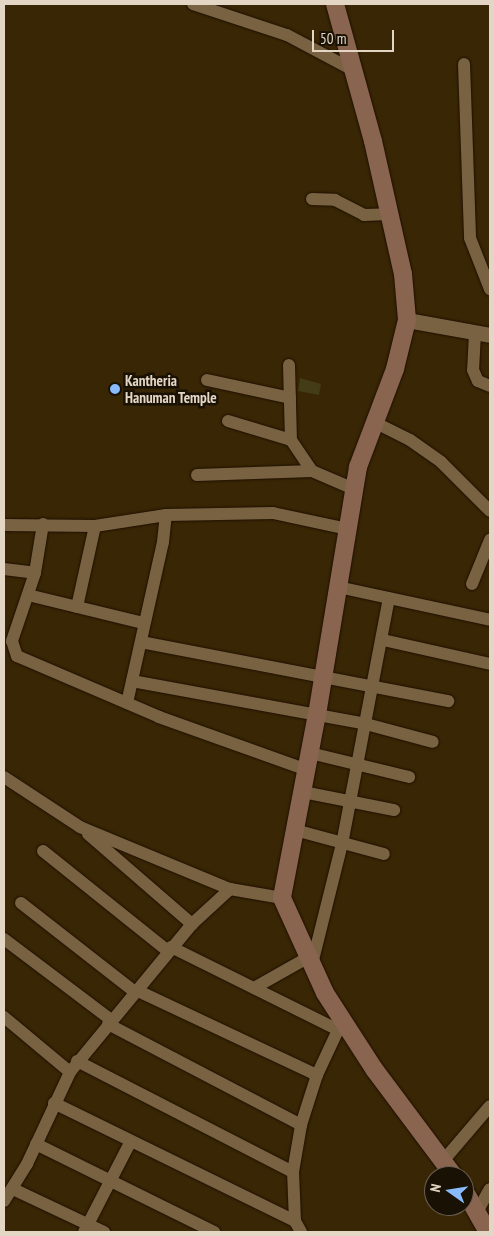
<!DOCTYPE html>
<style>
body{margin:0}
#map{position:relative;width:494px;height:1236px;overflow:hidden;background:#392605;font-family:"PT Sans Narrow",sans-serif}
div>[style]{position:absolute}
.building>*{inset:0;background:#443b17}
.roads{filter:drop-shadow(0 0 1px #1e0f00) drop-shadow(0 0 1px #1e0f00)}
.minor>*{height:12px;margin:-6px;padding:0 6px;transform-origin:6px;border-radius:6px;background:#786242}
.tertiary>*{height:15px;margin:-7.5px;padding:0 7.5px;transform-origin:7.5px;border-radius:7.5px;background:#786242}
.secondary>*{height:18px;margin:-9px;padding:0 9px;transform-origin:9px;border-radius:9px;background:#89644f}
.dots>*{width:14px;height:14px;translate:-50% -50%;box-sizing:border-box;border:2px solid #1a1105;border-radius:50%}
span{translate:-50% -50%;white-space:nowrap;text-align:center;line-height:1.15;-webkit-text-stroke:5px #1a1105;paint-order:stroke}
.poi-label{font-size:15px;color:#e3d6c5;font-weight:700}
.left{translate:0 -50%;text-align:left}
.frame{position:absolute;inset:0;border:5px solid #e3d6c5;pointer-events:none}
.north{position:absolute;left:424px;top:1166px;width:50px;height:50px;box-sizing:border-box;background:#1a1105;border:1px solid #6a6052;border-radius:50%;rotate:283deg;font-size:14px;font-weight:700;line-height:20px;text-align:center;color:#e3d6c5}
.north::after{content:'';display:block;margin:auto;width:18px;height:22px;background:#89bafc;clip-path:polygon(50% 0,100% 100%,50% 72%,0 100%)}
.scale{position:absolute;left:312px;top:30px;width:82px;height:22px;box-sizing:border-box;border:2px solid #e3d6c5;border-top:0;padding-left:6px;font-size:15px;line-height:18px;white-space:nowrap;color:#e3d6c5;-webkit-text-stroke:4px #1a1105;paint-order:stroke}
</style>
<div id="map">
<div class="building">
<i style="clip-path:polygon(300px 378px,321px 384px,319px 395px,298px 391px)"></i>
</div>
<div class="roads">
<div class="minor">
<i style="left:193px;top:4px;width:99px;rotate:18.3deg"></i>
<i style="left:287px;top:35px;width:75px;rotate:27.9deg"></i>
<i style="left:464px;top:64px;width:174px;rotate:88deg"></i>
<i style="left:470px;top:238px;width:55px;rotate:68.6deg"></i>
<i style="left:312px;top:199px;width:23px;rotate:2deg"></i>
<i style="left:335px;top:200px;width:33px;rotate:27deg"></i>
<i style="left:364px;top:215px;width:25px;rotate:-2deg"></i>
<i style="left:475px;top:333px;width:37px;rotate:93deg"></i>
<i style="left:473px;top:370px;width:12px;rotate:66deg"></i>
<i style="left:478px;top:381px;width:13px;rotate:23deg"></i>
<i style="left:289px;top:365px;width:75px;rotate:88.5deg"></i>
<i style="left:291px;top:440px;width:37px;rotate:56deg"></i>
<i style="left:207px;top:380px;width:85px;rotate:12.2deg"></i>
<i style="left:228px;top:421px;width:66px;rotate:16.8deg"></i>
<i style="left:374px;top:422px;width:40px;rotate:26.6deg"></i>
<i style="left:410px;top:440px;width:38px;rotate:35deg"></i>
<i style="left:441px;top:462px;width:69px;rotate:45deg"></i>
<i style="left:197px;top:475px;width:115px;rotate:-2deg"></i>
<i style="left:312px;top:471px;width:46px;rotate:23.2deg"></i>
<i style="left:43px;top:524px;width:50px;rotate:99.3deg"></i>
<i style="left:35px;top:573px;width:72px;rotate:108.7deg"></i>
<i style="left:12px;top:641px;width:16px;rotate:72deg"></i>
<i style="left:17px;top:656px;width:155px;rotate:23.2deg"></i>
<i style="left:159px;top:717px;width:157px;rotate:19.7deg"></i>
<i style="left:4px;top:525px;width:91px;rotate:0.6deg"></i>
<i style="left:95px;top:526px;width:72px;rotate:-8.8deg"></i>
<i style="left:166px;top:515px;width:107px;rotate:-1.1deg"></i>
<i style="left:273px;top:513px;width:77px;rotate:12deg"></i>
<i style="left:4px;top:569px;width:31px;rotate:7deg"></i>
<i style="left:472px;top:584px;width:48px;rotate:-67.8deg"></i>
<i style="left:338px;top:587px;width:156px;rotate:12.2deg"></i>
<i style="left:28px;top:595px;width:118px;rotate:13.7deg"></i>
<i style="left:77px;top:607px;width:83px;rotate:-77.5deg"></i>
<i style="left:383px;top:640px;width:110px;rotate:12.6deg"></i>
<i style="left:141px;top:642px;width:313px;rotate:10.9deg"></i>
<i style="left:132px;top:681px;width:238px;rotate:10.4deg"></i>
<i style="left:366px;top:724px;width:69px;rotate:15deg"></i>
<i style="left:127px;top:703px;width:165px;rotate:-77.4deg"></i>
<i style="left:163px;top:542px;width:27px;rotate:-84deg"></i>
<i style="left:310px;top:753px;width:102px;rotate:13.6deg"></i>
<i style="left:4px;top:777px;width:91px;rotate:33.3deg"></i>
<i style="left:80px;top:827px;width:162px;rotate:22.5deg"></i>
<i style="left:303px;top:792px;width:93px;rotate:11.2deg"></i>
<i style="left:295px;top:830px;width:92px;rotate:15.1deg"></i>
<i style="left:88px;top:834px;width:138px;rotate:40.9deg"></i>
<i style="left:43px;top:851px;width:160px;rotate:38.7deg"></i>
<i style="left:21px;top:903px;width:145px;rotate:38deg"></i>
<i style="left:4px;top:939px;width:134px;rotate:37.1deg"></i>
<i style="left:171px;top:947px;width:186px;rotate:26.4deg"></i>
<i style="left:338px;top:1030px;width:7px;rotate:-56deg"></i>
<i style="left:312px;top:964px;width:124px;rotate:-76deg"></i>
<i style="left:342px;top:844px;width:250px;rotate:-79.2deg"></i>
<i style="left:254px;top:988px;width:63px;rotate:-29.4deg"></i>
<i style="left:136px;top:990px;width:200px;rotate:25.2deg"></i>
<i style="left:4px;top:1017px;width:86px;rotate:39.8deg"></i>
<i style="left:108px;top:1024px;width:218px;rotate:27.6deg"></i>
<i style="left:77px;top:1061px;width:243px;rotate:27.2deg"></i>
<i style="left:54px;top:1103px;width:268px;rotate:26.1deg"></i>
<i style="left:295px;top:1221px;width:13px;rotate:61deg"></i>
<i style="left:36px;top:1144px;width:199px;rotate:26.3deg"></i>
<i style="left:443px;top:1161px;width:72px;rotate:-49.5deg"></i>
<i style="left:13px;top:1189px;width:101px;rotate:25.3deg"></i>
<i style="left:4px;top:1201px;width:44px;rotate:-58.1deg"></i>
<i style="left:27px;top:1164px;width:102px;rotate:-64.9deg"></i>
<i style="left:70px;top:1072px;width:192px;rotate:-50.5deg"></i>
<i style="left:192px;top:924px;width:52px;rotate:-42.6deg"></i>
<i style="left:230px;top:889px;width:53px;rotate:9.8deg"></i>
<i style="left:477px;top:1212px;width:26px;rotate:-61deg"></i>
<i style="left:295px;top:1221px;width:49px;rotate:-92.3deg"></i>
<i style="left:293px;top:1172px;width:48px;rotate:-80.3deg"></i>
<i style="left:301px;top:1125px;width:52px;rotate:-72.3deg"></i>
<i style="left:317px;top:1075px;width:50px;rotate:-65deg"></i>
<i style="left:84px;top:1232px;width:102px;rotate:-62.7deg"></i>
</div>
<div class="tertiary">
<i style="left:407px;top:320px;width:84px;rotate:10.2deg"></i>
</div>
<div class="secondary">
<i style="left:335px;top:4px;width:142px;rotate:74.5deg"></i>
<i style="left:373px;top:141px;width:136px;rotate:77.3deg"></i>
<i style="left:403px;top:274px;width:46px;rotate:85deg"></i>
<i style="left:407px;top:320px;width:50px;rotate:103.8deg"></i>
<i style="left:395px;top:369px;width:105px;rotate:110.7deg"></i>
<i style="left:358px;top:467px;width:250px;rotate:99.4deg"></i>
<i style="left:317px;top:714px;width:187px;rotate:100.8deg"></i>
<i style="left:282px;top:898px;width:104px;rotate:65.6deg"></i>
<i style="left:325px;top:993px;width:90px;rotate:57.2deg"></i>
<i style="left:374px;top:1069px;width:134px;rotate:53.2deg"></i>
<i style="left:464px;top:1190px;width:48px;rotate:60.3deg"></i>
</div>
</div>
<div class="dots">
<i style="left:115px;top:389px;background:#89bafc"></i>
</div>
<div class="poi-label">
<span class="left" style="left:125px;top:389px">Kantheria<br>Hanuman Temple</span>
</div>
<div class="frame"></div>
<div class="north">N</div>
<div class="scale">50 m</div>
</div>
